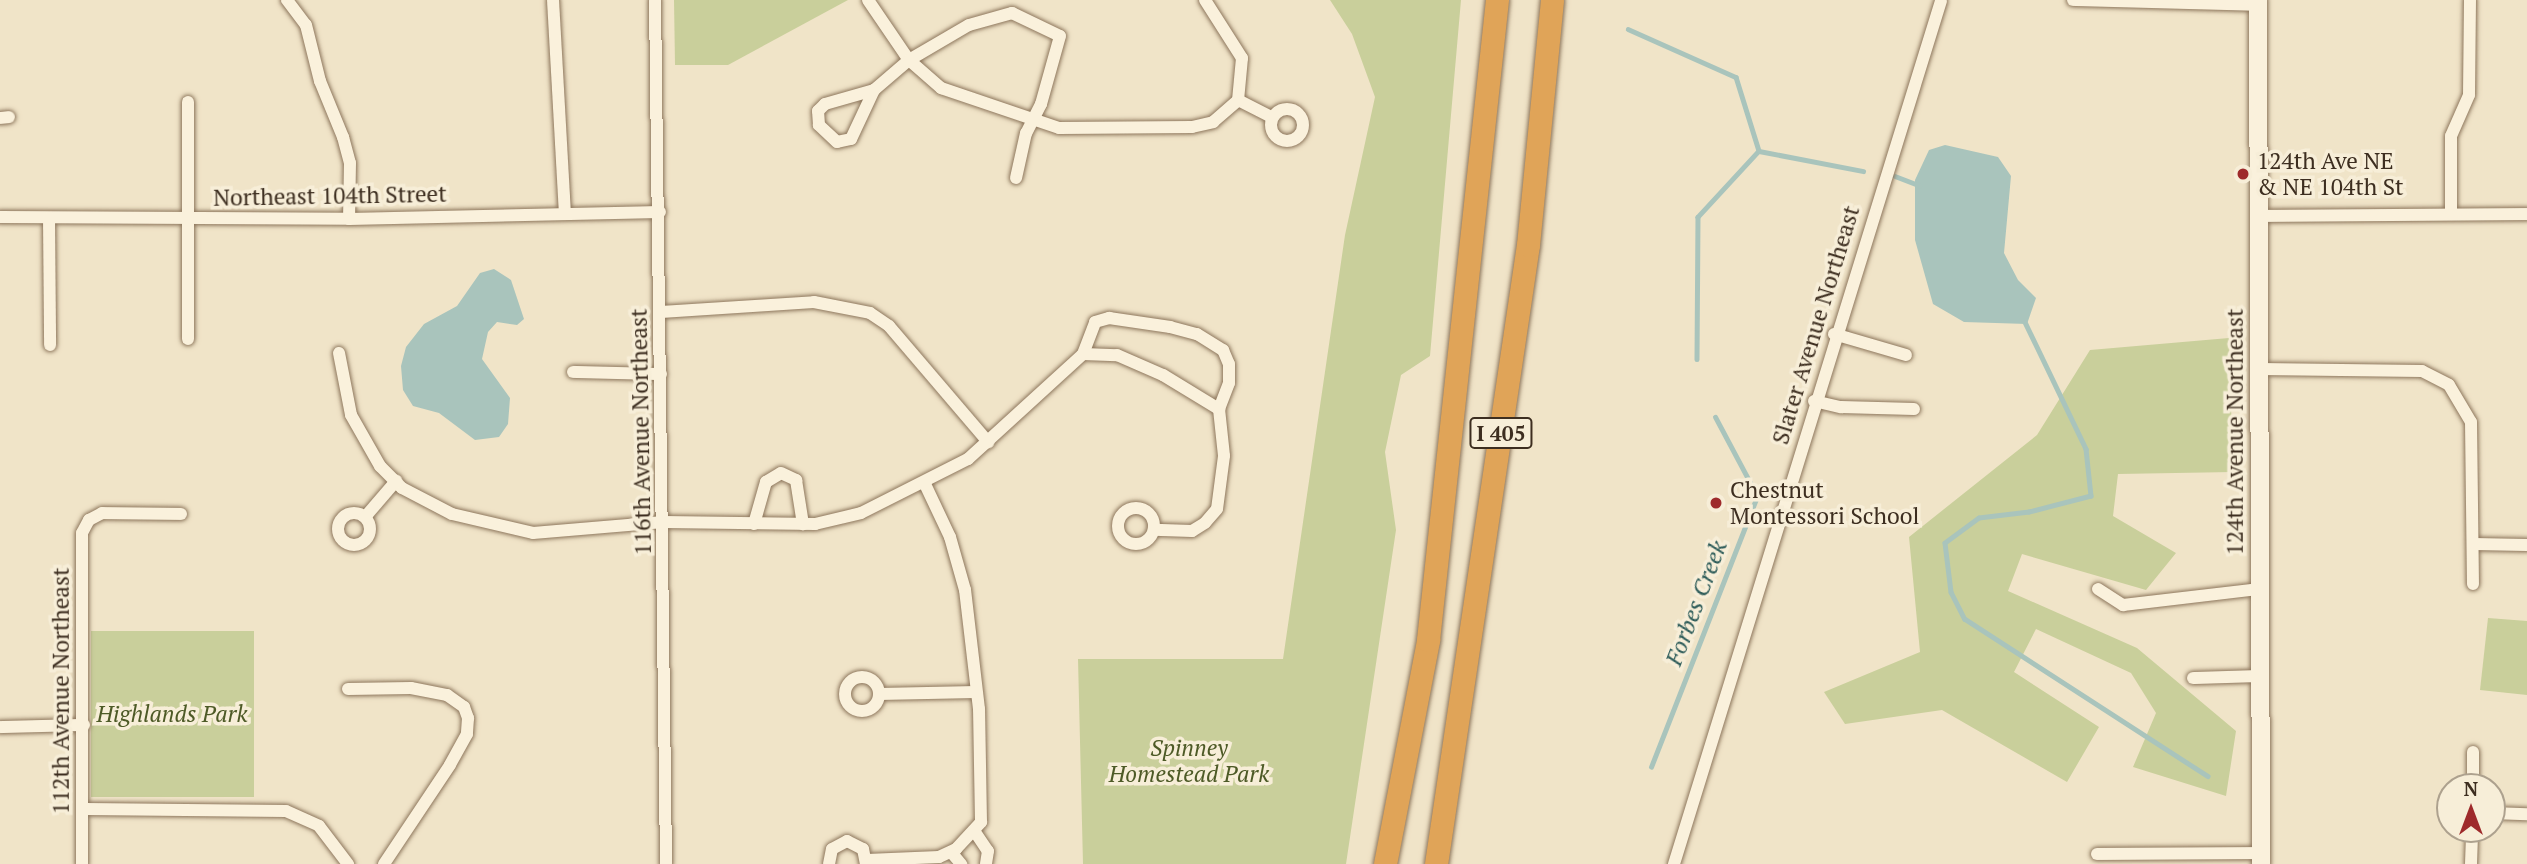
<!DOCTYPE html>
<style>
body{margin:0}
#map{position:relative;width:2527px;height:864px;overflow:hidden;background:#f0e4c8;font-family:"PT Serif",serif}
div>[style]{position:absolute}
.green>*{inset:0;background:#c9cf9b;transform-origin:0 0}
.water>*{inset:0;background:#a9c4bc}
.stream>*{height:4.5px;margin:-2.25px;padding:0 2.25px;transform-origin:2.25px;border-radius:2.25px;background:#a9c4bc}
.roads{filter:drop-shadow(0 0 2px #8d765c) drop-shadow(0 0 2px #8d765c)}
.minor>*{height:12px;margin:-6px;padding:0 6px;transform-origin:6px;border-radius:6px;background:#faf1dc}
.minor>.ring{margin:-6px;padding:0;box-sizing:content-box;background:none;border:12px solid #faf1dc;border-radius:50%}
.secondary>*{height:18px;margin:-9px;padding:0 9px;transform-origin:9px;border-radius:9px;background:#faf1dc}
.motorway>*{height:23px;margin:-11.5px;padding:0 11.5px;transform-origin:11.5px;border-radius:11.5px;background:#e0a458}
.dots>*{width:19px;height:19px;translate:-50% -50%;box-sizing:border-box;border:4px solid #f7eed8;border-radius:50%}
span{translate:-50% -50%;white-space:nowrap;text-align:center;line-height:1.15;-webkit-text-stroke:7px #f7eed8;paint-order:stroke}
.shield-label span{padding:2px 5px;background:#f7eed8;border:2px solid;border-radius:5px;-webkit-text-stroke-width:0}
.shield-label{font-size:21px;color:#3d2e20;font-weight:700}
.poi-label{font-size:23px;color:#3d2e20}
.left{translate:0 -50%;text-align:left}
.street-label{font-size:23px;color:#3d2e20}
.park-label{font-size:23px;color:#4d5a26;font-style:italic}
.water-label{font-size:24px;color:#2f5d5a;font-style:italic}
.north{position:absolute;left:2436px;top:773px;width:70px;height:70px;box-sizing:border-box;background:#f7eed8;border:2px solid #ada18e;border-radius:50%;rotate:0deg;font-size:19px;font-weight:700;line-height:28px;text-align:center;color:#3d2e20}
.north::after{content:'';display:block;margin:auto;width:24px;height:32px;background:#9e2a2b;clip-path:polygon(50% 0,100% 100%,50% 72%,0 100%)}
</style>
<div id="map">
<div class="green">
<i style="clip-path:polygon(674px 0,848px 0,728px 65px,675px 65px)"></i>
<i style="clip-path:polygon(1330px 0,1461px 0,1430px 356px,1401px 375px,1385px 452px,1396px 530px,1346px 864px,1083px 864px,1078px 659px,1283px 659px,1345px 235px,1375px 97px,1352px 34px)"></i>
<i style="clip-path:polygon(2229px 338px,2233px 472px,2118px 474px,2113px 516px,2176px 553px,2146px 590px,2022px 554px,2008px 591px,2137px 648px,2236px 731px,2226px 796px,2133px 767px,2156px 713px,2131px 673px,2036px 629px,2014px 672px,2099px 727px,2067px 782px,1942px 710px,1845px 724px,1824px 692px,1920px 652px,1909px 537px,2037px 435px,2090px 350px)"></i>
<i style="clip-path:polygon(2488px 618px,2527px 621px,2527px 695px,2480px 690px)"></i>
<i style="left:91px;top:631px;width:163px;height:166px"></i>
</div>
<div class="water">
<i style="clip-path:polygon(1945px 145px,1998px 157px,2011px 176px,2004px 253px,2018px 280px,2036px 298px,2027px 324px,1964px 322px,1933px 304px,1915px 240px,1915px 180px,1929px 150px)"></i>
<i style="clip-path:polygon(494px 269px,511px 280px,524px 319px,517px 325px,497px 322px,488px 332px,482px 359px,510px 398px,508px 424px,499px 437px,475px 440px,439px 413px,413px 406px,403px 390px,401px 366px,406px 347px,424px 324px,457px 306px,480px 273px)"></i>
</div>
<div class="stream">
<i style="left:1628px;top:29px;width:118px;rotate:24deg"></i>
<i style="left:1736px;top:77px;width:77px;rotate:72.7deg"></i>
<i style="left:1759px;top:151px;width:90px;rotate:132.7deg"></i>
<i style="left:1698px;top:217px;width:142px;rotate:90.4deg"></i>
<i style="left:1759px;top:151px;width:106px;rotate:10.9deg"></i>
<i style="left:1895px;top:176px;width:26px;rotate:21deg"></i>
<i style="left:2025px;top:322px;width:141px;rotate:64.3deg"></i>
<i style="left:2086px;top:449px;width:47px;rotate:83.9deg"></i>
<i style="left:2091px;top:496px;width:64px;rotate:165.5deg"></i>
<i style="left:2029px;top:512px;width:50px;rotate:173.2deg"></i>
<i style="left:1979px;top:518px;width:42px;rotate:143.7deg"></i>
<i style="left:1945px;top:543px;width:49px;rotate:83deg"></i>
<i style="left:1951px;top:592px;width:30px;rotate:63deg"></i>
<i style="left:1965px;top:619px;width:289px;rotate:32.9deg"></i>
<i style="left:1651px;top:767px;width:291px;rotate:-68.6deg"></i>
<i style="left:1757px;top:496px;width:89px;rotate:-118deg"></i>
</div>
<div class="roads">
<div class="minor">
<i style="left:287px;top:0;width:31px;rotate:53deg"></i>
<i style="left:306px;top:25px;width:58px;rotate:76deg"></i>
<i style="left:320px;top:81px;width:61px;rotate:67.7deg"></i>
<i style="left:343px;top:137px;width:27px;rotate:75deg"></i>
<i style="left:350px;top:163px;width:56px;rotate:91deg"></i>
<i style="left:553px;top:0;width:213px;rotate:86.8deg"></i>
<i style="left:655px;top:0;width:864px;rotate:89.27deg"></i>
<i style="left:868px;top:0;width:73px;rotate:55.7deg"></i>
<i style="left:909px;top:60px;width:43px;rotate:41.2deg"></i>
<i style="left:941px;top:88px;width:125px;rotate:18.7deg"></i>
<i style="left:1059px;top:128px;width:133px;rotate:-0.4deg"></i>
<i style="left:1192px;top:127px;width:22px;rotate:-13deg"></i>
<i style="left:1213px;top:122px;width:33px;rotate:-41deg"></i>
<i style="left:1238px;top:100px;width:38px;rotate:27deg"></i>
<i style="left:1205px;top:0;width:69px;rotate:57.5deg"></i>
<i style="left:1242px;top:58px;width:42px;rotate:95.4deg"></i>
<i style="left:2073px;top:0;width:185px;rotate:1.5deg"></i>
<i style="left:874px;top:90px;width:54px;rotate:115.1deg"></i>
<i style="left:851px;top:139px;width:14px;rotate:168deg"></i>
<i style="left:837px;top:142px;width:25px;rotate:-137deg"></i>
<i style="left:819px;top:125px;width:14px;rotate:-94deg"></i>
<i style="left:818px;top:111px;width:10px;rotate:-45deg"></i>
<i style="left:825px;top:104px;width:51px;rotate:-15.9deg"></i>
<i style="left:874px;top:90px;width:46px;rotate:-40.6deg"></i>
<i style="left:909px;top:60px;width:69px;rotate:-30.3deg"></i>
<i style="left:969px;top:25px;width:45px;rotate:-15.6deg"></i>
<i style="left:1012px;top:13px;width:53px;rotate:25.6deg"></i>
<i style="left:1060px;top:36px;width:71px;rotate:105.6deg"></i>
<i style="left:1041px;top:104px;width:33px;rotate:117deg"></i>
<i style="left:1026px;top:133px;width:46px;rotate:102.5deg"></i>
<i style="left:188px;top:102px;width:237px;rotate:90deg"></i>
<i class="ring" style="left:1271px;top:109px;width:20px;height:20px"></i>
<i style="left:0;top:118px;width:9px;rotate:-6deg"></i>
<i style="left:2451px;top:214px;width:78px;rotate:-90deg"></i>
<i style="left:2451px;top:136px;width:45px;rotate:-66.3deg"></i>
<i style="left:2469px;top:95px;width:95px;rotate:-89.4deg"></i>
<i style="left:2259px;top:216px;width:268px;rotate:-0.4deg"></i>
<i style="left:0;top:217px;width:349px;rotate:0.3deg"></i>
<i style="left:349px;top:219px;width:311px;rotate:-1.3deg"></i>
<i style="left:49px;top:218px;width:127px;rotate:89.5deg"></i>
<i style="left:661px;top:312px;width:153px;rotate:-3.7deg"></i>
<i style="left:814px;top:302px;width:57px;rotate:11.1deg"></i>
<i style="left:870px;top:313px;width:23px;rotate:34deg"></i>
<i style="left:889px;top:326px;width:153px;rotate:49.5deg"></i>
<i style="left:1834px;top:334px;width:75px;rotate:16.3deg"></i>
<i style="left:339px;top:353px;width:63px;rotate:79deg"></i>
<i style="left:351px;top:415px;width:59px;rotate:60.4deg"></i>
<i style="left:380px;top:466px;width:31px;rotate:45deg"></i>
<i style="left:402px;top:488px;width:56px;rotate:27.5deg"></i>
<i style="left:452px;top:514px;width:83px;rotate:13.2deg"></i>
<i style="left:533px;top:533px;width:131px;rotate:-4.8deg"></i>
<i style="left:664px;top:522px;width:151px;rotate:0.8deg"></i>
<i style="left:815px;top:524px;width:47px;rotate:-13.4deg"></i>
<i style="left:861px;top:513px;width:120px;rotate:-26.8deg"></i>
<i style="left:968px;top:459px;width:156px;rotate:-42.4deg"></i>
<i style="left:1083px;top:354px;width:34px;rotate:-69deg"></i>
<i style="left:1095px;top:322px;width:15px;rotate:-16deg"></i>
<i style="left:1109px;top:318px;width:62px;rotate:8.4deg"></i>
<i style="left:1170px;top:327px;width:28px;rotate:15deg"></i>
<i style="left:1197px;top:334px;width:31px;rotate:32deg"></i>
<i style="left:1223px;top:350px;width:15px;rotate:67deg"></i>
<i style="left:1229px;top:364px;width:19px;rotate:90deg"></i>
<i style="left:1229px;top:383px;width:28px;rotate:111deg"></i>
<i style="left:1219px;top:409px;width:47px;rotate:83.9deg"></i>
<i style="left:1224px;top:456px;width:53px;rotate:97.5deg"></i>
<i style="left:1217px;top:509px;width:18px;rotate:131deg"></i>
<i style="left:1205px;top:523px;width:15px;rotate:148deg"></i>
<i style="left:1192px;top:531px;width:38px;rotate:-178deg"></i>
<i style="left:1083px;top:354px;width:34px;rotate:2deg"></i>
<i style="left:1117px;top:355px;width:50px;rotate:23.5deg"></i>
<i style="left:1163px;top:375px;width:66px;rotate:31.3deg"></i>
<i style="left:2260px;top:369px;width:162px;rotate:0.7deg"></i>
<i style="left:2422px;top:371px;width:30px;rotate:27deg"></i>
<i style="left:2449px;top:385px;width:43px;rotate:59.3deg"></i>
<i style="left:2471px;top:422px;width:162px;rotate:89.3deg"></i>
<i style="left:573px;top:372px;width:88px;rotate:1.3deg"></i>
<i style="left:1814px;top:401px;width:28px;rotate:13deg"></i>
<i style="left:1841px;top:407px;width:73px;rotate:1.6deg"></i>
<i class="ring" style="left:1118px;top:508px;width:24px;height:24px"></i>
<i class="ring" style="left:338px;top:513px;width:20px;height:20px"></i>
<i style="left:365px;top:517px;width:48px;rotate:-49.3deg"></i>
<i style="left:754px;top:524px;width:44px;rotate:-74.1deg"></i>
<i style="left:766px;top:482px;width:17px;rotate:-31deg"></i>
<i style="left:781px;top:473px;width:17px;rotate:25deg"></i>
<i style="left:796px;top:480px;width:45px;rotate:81deg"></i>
<i style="left:2474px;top:544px;width:53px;rotate:1.1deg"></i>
<i style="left:2098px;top:589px;width:30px;rotate:33deg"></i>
<i style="left:2123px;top:605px;width:138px;rotate:-6.7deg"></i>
<i class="ring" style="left:845px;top:677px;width:22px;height:22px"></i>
<i style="left:2193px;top:678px;width:68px;rotate:-1.7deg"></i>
<i style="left:348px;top:689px;width:63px;rotate:-0.9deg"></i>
<i style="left:411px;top:688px;width:37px;rotate:11deg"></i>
<i style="left:447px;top:695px;width:21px;rotate:35deg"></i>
<i style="left:464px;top:707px;width:12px;rotate:70deg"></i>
<i style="left:468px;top:718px;width:16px;rotate:94deg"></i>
<i style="left:467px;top:734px;width:35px;rotate:119deg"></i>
<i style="left:450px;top:765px;width:119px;rotate:123.7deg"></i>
<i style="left:879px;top:694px;width:97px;rotate:-1.2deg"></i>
<i style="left:0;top:727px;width:84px;rotate:-1.4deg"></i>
<i style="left:2473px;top:752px;width:35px;rotate:90deg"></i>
<i style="left:85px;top:809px;width:201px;rotate:0.6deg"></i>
<i style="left:286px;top:811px;width:36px;rotate:24deg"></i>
<i style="left:319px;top:826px;width:48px;rotate:52.7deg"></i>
<i style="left:2492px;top:813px;width:35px;rotate:2deg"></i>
<i style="left:975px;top:832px;width:23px;rotate:56deg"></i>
<i style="left:988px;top:851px;width:13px;rotate:99deg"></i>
<i style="left:951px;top:852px;width:16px;rotate:50deg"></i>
<i style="left:2097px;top:854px;width:164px;rotate:-0.3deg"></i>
<i style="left:867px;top:860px;width:72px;rotate:-2.4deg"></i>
<i style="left:939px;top:857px;width:19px;rotate:-25deg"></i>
<i style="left:956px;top:849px;width:37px;rotate:-47deg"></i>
<i style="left:981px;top:822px;width:113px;rotate:-91deg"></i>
<i style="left:979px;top:709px;width:120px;rotate:-96.7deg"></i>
<i style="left:965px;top:590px;width:55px;rotate:-105.8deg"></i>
<i style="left:950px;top:537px;width:59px;rotate:-115.3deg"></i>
<i style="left:82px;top:864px;width:331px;rotate:-90deg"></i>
<i style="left:82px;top:533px;width:15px;rotate:-62deg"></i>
<i style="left:89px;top:520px;width:15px;rotate:-28deg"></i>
<i style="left:102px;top:513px;width:79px;rotate:0.7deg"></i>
<i style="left:829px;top:864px;width:15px;rotate:-79deg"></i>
<i style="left:832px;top:849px;width:17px;rotate:-28deg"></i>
<i style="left:847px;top:841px;width:18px;rotate:27deg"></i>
<i style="left:863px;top:849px;width:15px;rotate:79deg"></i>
<i style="left:1674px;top:864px;width:903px;rotate:-72.81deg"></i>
<i style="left:2471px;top:864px;width:35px;rotate:-88deg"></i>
</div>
<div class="secondary">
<i style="left:2258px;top:0;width:864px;rotate:89.8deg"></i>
</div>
<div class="motorway">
<i style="left:1385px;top:864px;width:228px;rotate:-79.1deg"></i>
<i style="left:1428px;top:640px;width:644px;rotate:-83.85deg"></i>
<i style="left:1436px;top:864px;width:626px;rotate:-81.55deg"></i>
<i style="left:1528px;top:245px;width:246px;rotate:-84.4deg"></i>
</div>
</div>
<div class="dots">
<i style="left:2243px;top:174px;background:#9e2a2b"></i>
<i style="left:1716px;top:503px;background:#9e2a2b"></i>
</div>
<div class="shield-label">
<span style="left:1501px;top:433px">I 405</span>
</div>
<div class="poi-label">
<span class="left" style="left:2257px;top:174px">124th Ave NE<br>&amp; NE 104th St</span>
<span class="left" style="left:1730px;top:503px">Chestnut<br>Montessori School</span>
</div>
<div class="street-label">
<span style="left:330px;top:196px;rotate:-1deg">Northeast 104th Street</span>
<span style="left:1816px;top:325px;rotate:-73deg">Slater Avenue Northeast</span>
<span style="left:641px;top:432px;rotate:-91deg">116th Avenue Northeast</span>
<span style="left:2235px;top:432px;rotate:-90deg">124th Avenue Northeast</span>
<span style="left:61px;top:691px;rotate:-90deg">112th Avenue Northeast</span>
</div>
<div class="park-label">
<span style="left:172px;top:714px">Highlands Park</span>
<span style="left:1189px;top:761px">Spinney<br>Homestead Park</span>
</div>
<div class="water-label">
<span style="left:1696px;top:603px;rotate:-69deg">Forbes Creek</span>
</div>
<div class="north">N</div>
</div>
